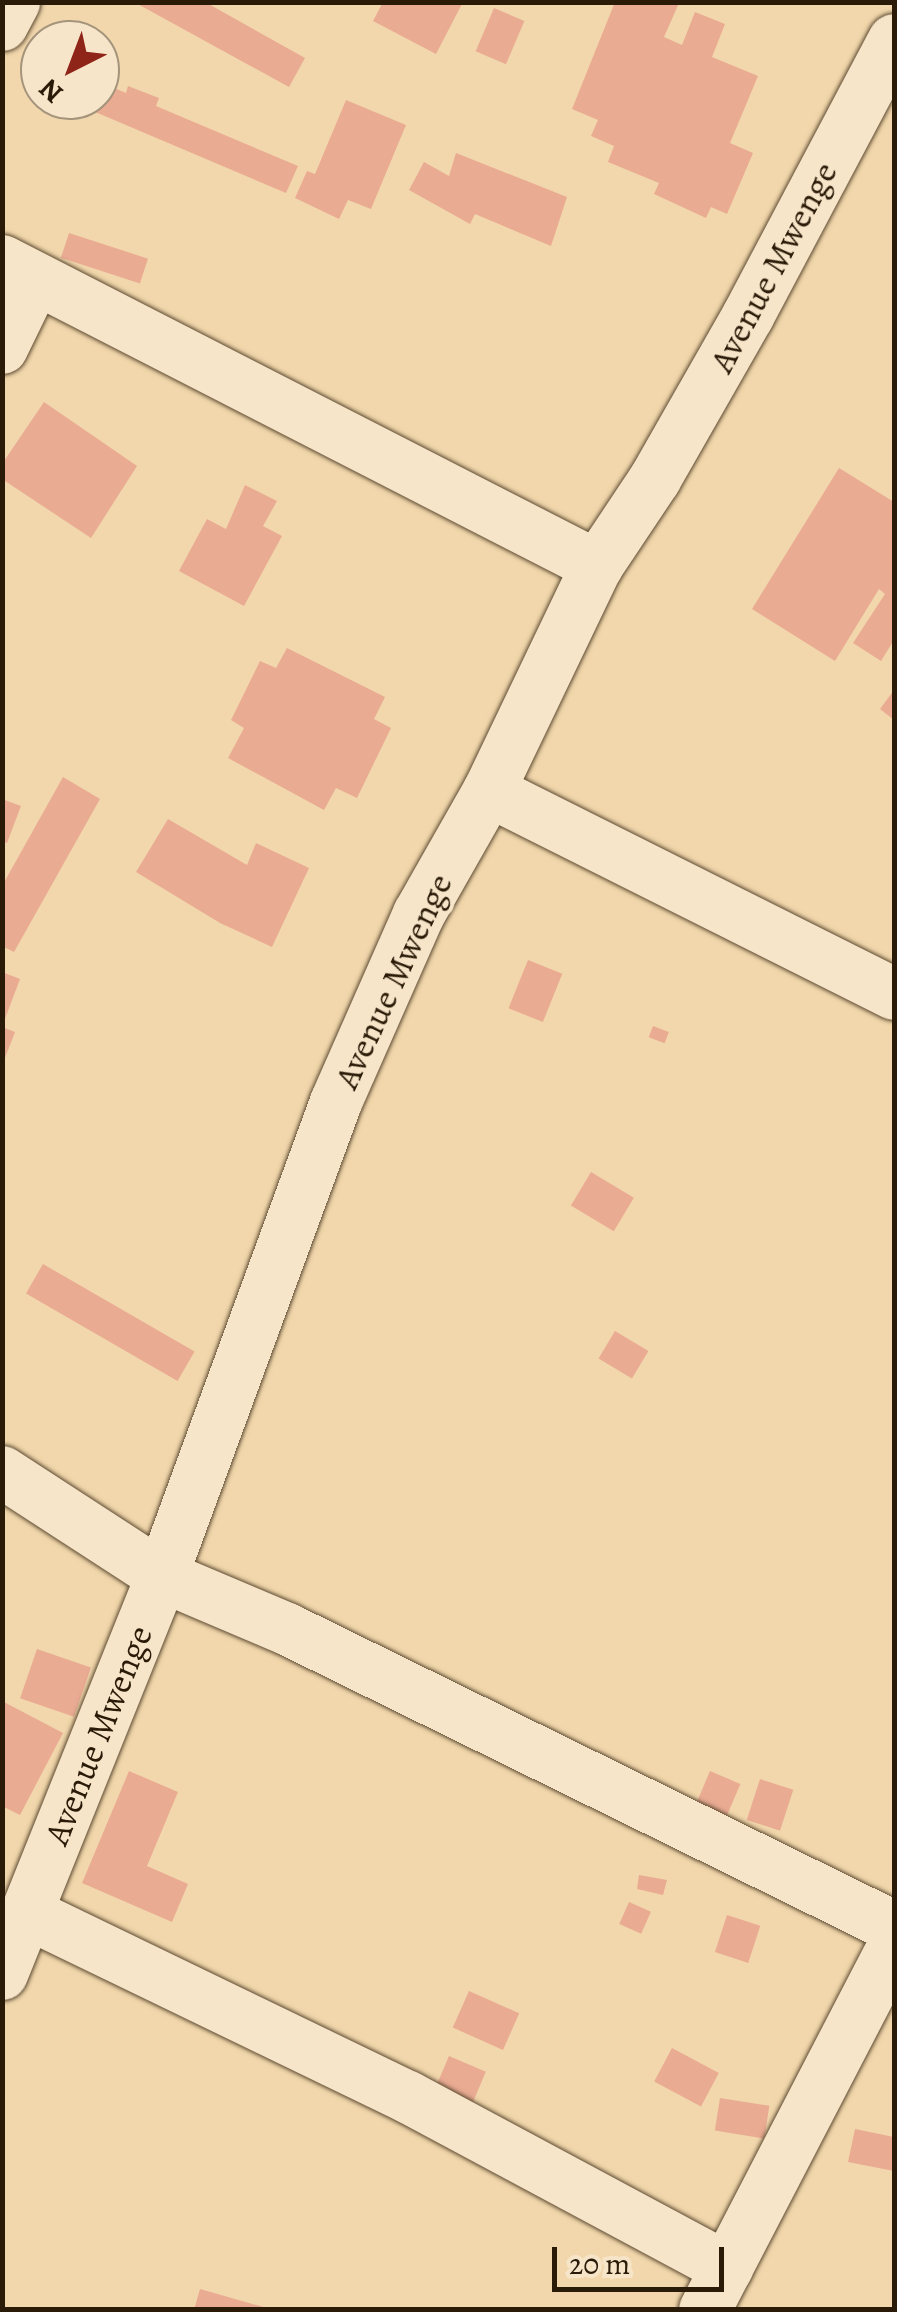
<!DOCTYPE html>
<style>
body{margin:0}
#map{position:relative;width:897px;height:2312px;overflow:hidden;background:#f2d7ac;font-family:Alegreya,serif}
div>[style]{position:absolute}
.building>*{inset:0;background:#eaab93;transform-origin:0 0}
.roads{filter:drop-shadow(0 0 2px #5c4a31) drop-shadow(0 0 2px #5c4a31)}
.street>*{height:52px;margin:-26px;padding:0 26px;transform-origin:26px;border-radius:26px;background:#f7e5c9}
span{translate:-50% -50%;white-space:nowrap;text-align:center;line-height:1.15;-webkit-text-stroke:8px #f7e5c9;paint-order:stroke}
.street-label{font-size:35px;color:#2a1b08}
.frame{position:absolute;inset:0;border:5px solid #2a1b08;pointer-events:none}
.north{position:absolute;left:20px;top:20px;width:100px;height:100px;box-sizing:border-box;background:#f7e5c9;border:2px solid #a5947c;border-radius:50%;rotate:222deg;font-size:28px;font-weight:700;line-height:40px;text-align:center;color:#2a1b08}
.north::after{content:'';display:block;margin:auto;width:35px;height:45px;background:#8f2418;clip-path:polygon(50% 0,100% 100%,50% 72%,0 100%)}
.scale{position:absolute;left:552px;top:2247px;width:172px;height:45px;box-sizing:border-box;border:5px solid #2a1b08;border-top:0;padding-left:12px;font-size:30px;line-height:35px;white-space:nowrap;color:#2a1b08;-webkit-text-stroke:8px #f7e5c9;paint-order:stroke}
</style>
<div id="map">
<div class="building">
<i style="clip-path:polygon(134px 2px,205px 2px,305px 58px,289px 87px)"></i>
<i style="clip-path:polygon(383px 2px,463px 2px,436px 54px,373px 21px)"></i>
<i style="clip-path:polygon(615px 2px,679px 3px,664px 37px,682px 45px,695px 12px,725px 24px,712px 57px,758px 76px,730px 143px,753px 153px,727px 214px,711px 207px,706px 218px,654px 194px,659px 183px,608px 162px,614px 146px,591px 136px,598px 120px,572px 109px)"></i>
<i style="left:494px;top:8px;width:33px;height:47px;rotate:23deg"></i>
<i style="clip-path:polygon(100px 48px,116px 53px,107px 85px,126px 93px,128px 86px,159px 98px,156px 106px,298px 166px,286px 193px,67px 100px,100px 100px)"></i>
<i style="clip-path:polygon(346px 100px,406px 125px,371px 209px,348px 200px,339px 219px,295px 198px,307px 171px,315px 174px)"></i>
<i style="clip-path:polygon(456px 153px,567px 197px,551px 246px,475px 214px,470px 224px,409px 190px,424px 162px,449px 176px)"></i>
<i style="left:69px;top:233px;width:83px;height:26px;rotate:18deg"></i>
<i style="clip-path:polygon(44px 402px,137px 466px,91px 538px,2px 479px,2px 464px)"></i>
<i style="clip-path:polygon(839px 468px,894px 502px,894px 640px,881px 661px,853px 643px,885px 594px,879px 589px,835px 661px,752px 609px)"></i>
<i style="clip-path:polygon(245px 485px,277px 501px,263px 526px,282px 536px,244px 606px,179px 571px,207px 519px,226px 529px)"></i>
<i style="clip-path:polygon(287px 648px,385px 697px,374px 719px,391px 728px,357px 798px,336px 788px,324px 810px,228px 758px,244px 728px,231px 720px,260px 661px,276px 668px)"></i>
<i style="clip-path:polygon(894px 690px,894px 720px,880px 709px)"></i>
<i style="clip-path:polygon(63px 777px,100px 799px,14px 952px,2px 946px,2px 886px)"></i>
<i style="clip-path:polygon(2px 799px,21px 806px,7px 843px,2px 841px)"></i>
<i style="clip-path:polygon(168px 819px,247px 865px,256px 843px,309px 868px,272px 947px,220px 923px,136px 872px)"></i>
<i style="left:528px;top:960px;width:37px;height:52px;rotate:22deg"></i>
<i style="clip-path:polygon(2px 972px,20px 979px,3px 1024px,2px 1024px)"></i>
<i style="left:653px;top:1026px;width:17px;height:12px;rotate:21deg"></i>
<i style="clip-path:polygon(2px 1027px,15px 1032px,3px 1063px,2px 1063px)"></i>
<i style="left:591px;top:1172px;width:50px;height:39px;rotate:31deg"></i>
<i style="left:43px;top:1264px;width:175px;height:34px;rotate:30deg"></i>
<i style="left:615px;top:1331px;width:39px;height:32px;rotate:31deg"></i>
<i style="left:37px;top:1649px;width:57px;height:52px;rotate:19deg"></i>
<i style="clip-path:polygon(2px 1701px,63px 1733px,20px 1815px,2px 1806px)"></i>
<i style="clip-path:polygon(129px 1771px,178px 1792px,147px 1866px,188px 1884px,172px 1922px,82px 1883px)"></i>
<i style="left:710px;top:1771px;width:33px;height:36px;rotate:23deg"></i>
<i style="left:760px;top:1779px;width:35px;height:43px;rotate:18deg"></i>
<i style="clip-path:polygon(639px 1875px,667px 1880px,663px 1895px,637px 1889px)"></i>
<i style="left:629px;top:1902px;width:24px;height:24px;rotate:24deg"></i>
<i style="left:727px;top:1915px;width:35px;height:39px;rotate:18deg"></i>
<i style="left:469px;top:1991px;width:55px;height:40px;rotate:24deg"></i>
<i style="left:672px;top:2048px;width:53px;height:38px;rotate:28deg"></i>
<i style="left:449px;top:2056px;width:40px;height:34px;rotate:23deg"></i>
<i style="left:720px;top:2098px;width:50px;height:33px;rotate:9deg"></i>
<i style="clip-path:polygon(855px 2129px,894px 2137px,894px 2171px,848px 2162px)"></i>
<i style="clip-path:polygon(200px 2289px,267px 2308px,267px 2310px,194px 2310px)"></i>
</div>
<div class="roads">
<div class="street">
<i style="left:2px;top:25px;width:26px;rotate:-62deg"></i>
<i style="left:2px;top:261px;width:669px;rotate:27.14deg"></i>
<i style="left:2px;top:348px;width:76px;rotate:-64.1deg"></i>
<i style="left:489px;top:791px;width:453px;rotate:26.6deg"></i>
<i style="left:2px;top:1472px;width:191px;rotate:33deg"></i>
<i style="left:162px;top:1576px;width:136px;rotate:23deg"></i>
<i style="left:287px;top:1629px;width:676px;rotate:26.15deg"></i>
<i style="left:27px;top:1913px;width:423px;rotate:25.8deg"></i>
<i style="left:408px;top:2097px;width:362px;rotate:28.2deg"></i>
<i style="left:2px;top:1974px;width:429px;rotate:-68.1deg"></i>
<i style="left:162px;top:1576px;width:505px;rotate:-69.84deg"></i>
<i style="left:336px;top:1102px;width:206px;rotate:-66.2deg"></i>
<i style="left:419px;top:914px;width:142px;rotate:-60.4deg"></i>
<i style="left:489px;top:791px;width:250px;rotate:-64.4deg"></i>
<i style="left:597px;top:566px;width:105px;rotate:-56.3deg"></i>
<i style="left:655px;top:479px;width:188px;rotate:-60.3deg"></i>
<i style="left:748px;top:316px;width:312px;rotate:-62.1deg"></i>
<i style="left:705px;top:2310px;width:411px;rotate:-62.6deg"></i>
</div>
</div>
<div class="street-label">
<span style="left:773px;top:267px;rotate:-62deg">Avenue Mwenge</span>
<span style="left:393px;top:981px;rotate:-65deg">Avenue Mwenge</span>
<span style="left:98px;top:1735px;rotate:-68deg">Avenue Mwenge</span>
</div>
<div class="frame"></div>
<div class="north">N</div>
<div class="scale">20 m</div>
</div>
